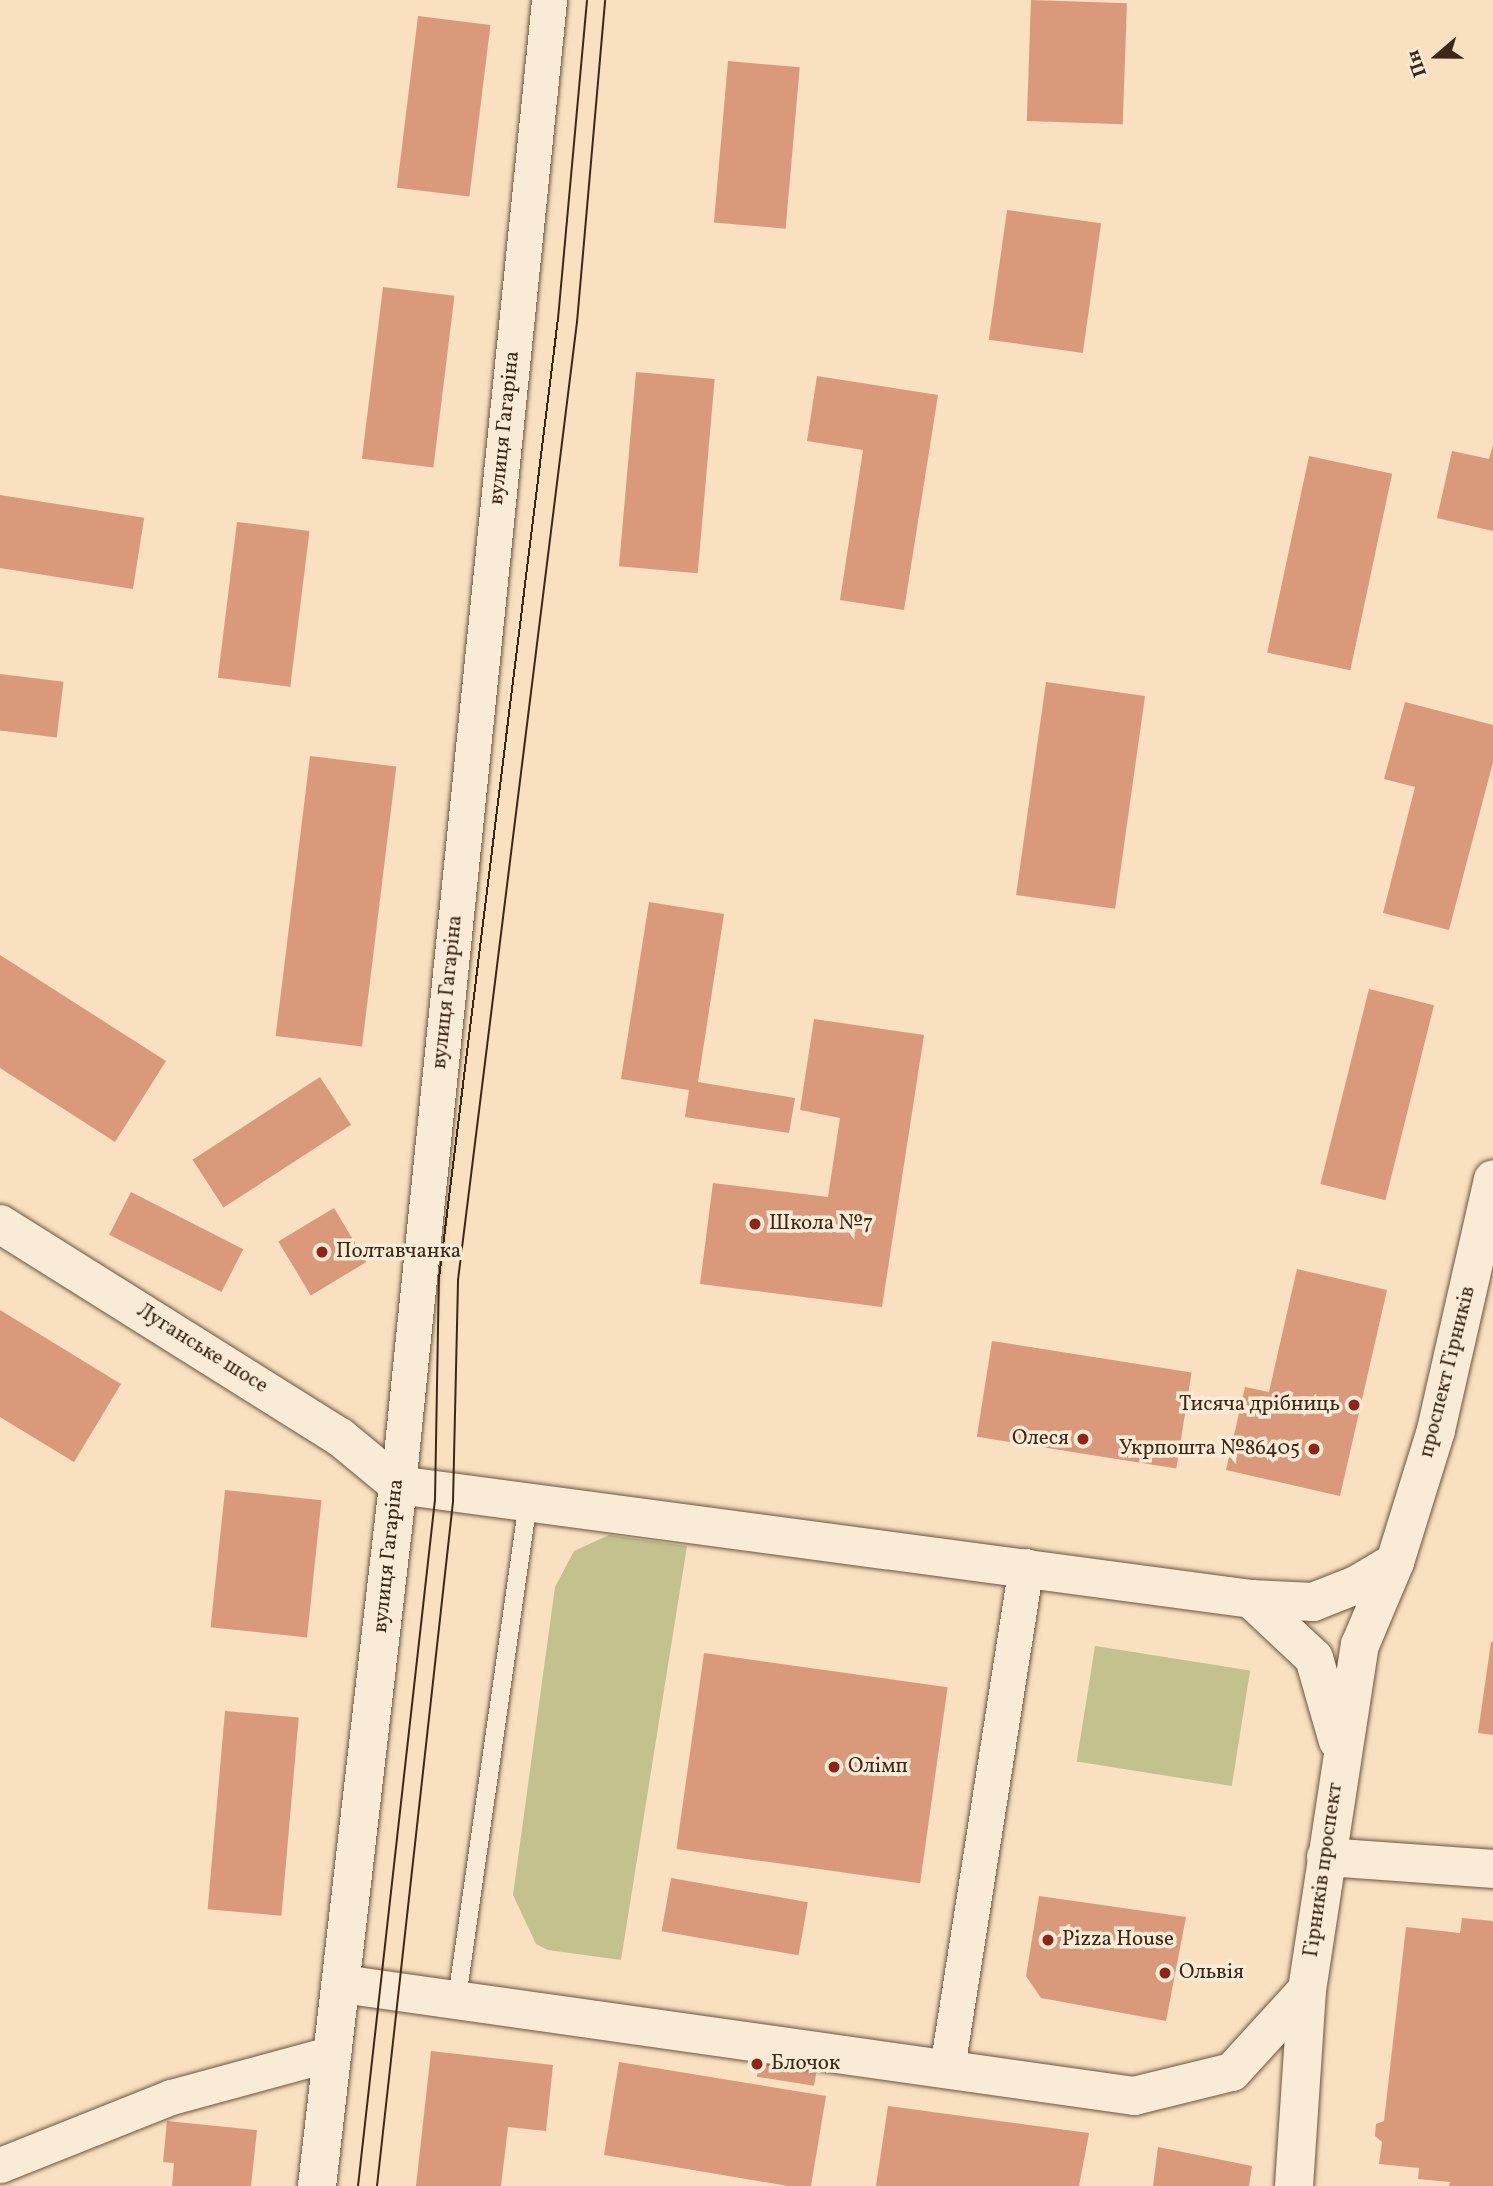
<!DOCTYPE html>
<meta charset="utf-8">
<style>
body{margin:0}
#map{position:relative;width:1493px;height:2186px;overflow:hidden;background:#f8e0c0;font-family:Vollkorn,serif}
div>[style]{position:absolute}
.green>*{inset:0;background:#c3c18e;transform-origin:0 0}
.building>*{inset:0;background:#da997b;transform-origin:0 0}
.roads{filter:drop-shadow(0 0 2px #6c5541) drop-shadow(0 0 2px #6c5541)}
.lane>*{height:18px;margin:-9px;padding:0 9px;transform-origin:9px;border-radius:9px;background:#faebd6}
.street>*{height:35px;margin:-17.5px;padding:0 17.5px;transform-origin:17.5px;border-radius:17.5px;background:#faebd6}
.secondary>*{height:38px;margin:-19px;padding:0 19px;transform-origin:19px;border-radius:19px;background:#faebd6}
.tram>*{height:2px;margin:-1px;padding:0 1px;transform-origin:1px;border-radius:1px;background:#3d2717}
.dots>*{width:19px;height:19px;translate:-50% -50%;box-sizing:border-box;border:4px solid #faebd6;border-radius:50%}
span{translate:-50% -50%;white-space:nowrap;text-align:center;line-height:1.15;-webkit-text-stroke:7px #faebd6;paint-order:stroke}
.street-label{font-size:21px;color:#3d2717}
.poi-label{font-size:21px;color:#3d2717}
.left{translate:0 -50%;text-align:left}
.right{translate:-100% -50%;text-align:right}
.north{position:absolute;left:1402px;top:21px;width:70px;height:70px;-webkit-text-stroke:5px #faebd6;paint-order:stroke;rotate:250deg;font-size:19px;font-weight:700;line-height:28px;text-align:center;color:#3d2717}
.north::after{content:'';display:block;margin:auto;width:24px;height:32px;background:#3d2717;clip-path:polygon(50% 0,100% 100%,50% 72%,0 100%)}
</style>
<div id="map">
<div class="green">
<i style="clip-path:polygon(609px 1535px,687px 1546px,621px 1960px,548px 1950px,536px 1944px,513px 1895px,555px 1587px,574px 1551px)"></i>
<i style="left:1095px;top:1646px;width:157px;height:117px;rotate:9deg"></i>
</div>
<div class="building">
<i style="left:1031px;top:0;width:96px;height:121px;rotate:2deg"></i>
<i style="left:418px;top:16px;width:73px;height:173px;rotate:7deg"></i>
<i style="left:728px;top:61px;width:72px;height:162px;rotate:5deg"></i>
<i style="left:1007px;top:210px;width:95px;height:131px;rotate:8deg"></i>
<i style="left:383px;top:287px;width:72px;height:173px;rotate:7deg"></i>
<i style="left:636px;top:372px;width:79px;height:195px;rotate:5deg"></i>
<i style="clip-path:polygon(817px 376px,938px 395px,904px 610px,840px 600px,863px 450px,807px 441px)"></i>
<i style="clip-path:polygon(1493px 445px,1493px 531px,1437px 518px,1452px 451px,1489px 459px)"></i>
<i style="left:1309px;top:456px;width:85px;height:201px;rotate:12deg"></i>
<i style="left:0;top:495px;width:146px;height:72px;rotate:9deg"></i>
<i style="left:237px;top:522px;width:73px;height:157px;rotate:7deg"></i>
<i style="left:0;top:674px;width:64px;height:56px;rotate:7deg"></i>
<i style="left:1046px;top:682px;width:100px;height:215px;rotate:8deg"></i>
<i style="clip-path:polygon(1405px 702px,1493px 725px,1493px 762px,1449px 930px,1383px 913px,1415px 787px,1384px 779px)"></i>
<i style="left:310px;top:756px;width:87px;height:282px;rotate:7deg"></i>
<i style="clip-path:polygon(649px 902px,724px 914px,698px 1082px,795px 1098px,789px 1133px,685px 1117px,689px 1090px,621px 1079px)"></i>
<i style="clip-path:polygon(0 955px,166px 1061px,115px 1142px,0 1068px)"></i>
<i style="left:1369px;top:989px;width:67px;height:201px;rotate:14deg"></i>
<i style="clip-path:polygon(814px 1019px,924px 1035px,882px 1307px,700px 1284px,713px 1183px,828px 1197px,840px 1118px,800px 1110px)"></i>
<i style="left:320px;top:1077px;width:57px;height:152px;rotate:57deg"></i>
<i style="left:131px;top:1192px;width:126px;height:48px;rotate:27deg"></i>
<i style="left:334px;top:1208px;width:63px;height:65px;rotate:59deg"></i>
<i style="clip-path:polygon(1297px 1269px,1387px 1290px,1340px 1496px,1226px 1470px,1245px 1387px,1269px 1392px)"></i>
<i style="clip-path:polygon(0 1310px,121px 1384px,74px 1462px,0 1417px)"></i>
<i style="left:992px;top:1341px;width:202px;height:97px;rotate:9deg"></i>
<i style="left:225px;top:1490px;width:97px;height:138px;rotate:6deg"></i>
<i style="clip-path:polygon(1491px 1642px,1493px 1642px,1493px 1735px,1478px 1733px)"></i>
<i style="left:704px;top:1653px;width:246px;height:198px;rotate:8deg"></i>
<i style="left:225px;top:1711px;width:74px;height:199px;rotate:5deg"></i>
<i style="left:671px;top:1878px;width:139px;height:54px;rotate:10deg"></i>
<i style="clip-path:polygon(1039px 1896px,1186px 1917px,1166px 2021px,1041px 1998px,1026px 1976px)"></i>
<i style="clip-path:polygon(1462px 1918px,1493px 1921px,1493px 2186px,1449px 2186px,1450px 2182px,1418px 2179px,1419px 2168px,1379px 2164px,1382px 2142px,1375px 2136px,1376px 2124px,1384px 2121px,1406px 1927px,1460px 1933px)"></i>
<i style="clip-path:polygon(431px 2051px,553px 2065px,546px 2131px,508px 2127px,501px 2186px,416px 2186px)"></i>
<i style="left:760px;top:2057px;width:58px;height:20px;rotate:9deg"></i>
<i style="clip-path:polygon(619px 2062px,826px 2096px,811px 2186px,788px 2186px,604px 2155px)"></i>
<i style="clip-path:polygon(888px 2106px,1089px 2133px,1079px 2186px,876px 2186px)"></i>
<i style="clip-path:polygon(167px 2121px,257px 2130px,251px 2186px,172px 2186px,174px 2163px,163px 2162px)"></i>
<i style="clip-path:polygon(1158px 2147px,1252px 2166px,1249px 2186px,1153px 2186px)"></i>
</div>
<div class="roads">
<div class="lane">
<i style="left:457px;top:1998px;width:501px;rotate:-81.85deg"></i>
</div>
<div class="street">
<i style="left:398px;top:1485px;width:1493px;rotate:-84.19deg"></i>
<i style="left:947px;top:2068px;width:508px;rotate:-81.06deg"></i>
<i style="left:0;top:2165px;width:184px;rotate:-21.7deg"></i>
<i style="left:171px;top:2097px;width:168px;rotate:-15.2deg"></i>
</div>
<div class="secondary">
<i style="left:0;top:1224px;width:401px;rotate:32.1deg"></i>
<i style="left:340px;top:1437px;width:75px;rotate:39.6deg"></i>
<i style="left:398px;top:1485px;width:861px;rotate:7.61deg"></i>
<i style="left:1251px;top:1599px;width:62px;rotate:2.8deg"></i>
<i style="left:1313px;top:1602px;width:46px;rotate:-21.6deg"></i>
<i style="left:1356px;top:1585px;width:45px;rotate:-30.5deg"></i>
<i style="left:1251px;top:1599px;width:86px;rotate:43.1deg"></i>
<i style="left:1314px;top:1658px;width:86px;rotate:73.9deg"></i>
<i style="left:1326px;top:1857px;width:167px;rotate:4.1deg"></i>
<i style="left:342px;top:1984px;width:800px;rotate:8.05deg"></i>
<i style="left:1134px;top:2096px;width:101px;rotate:-13.8deg"></i>
<i style="left:1232px;top:2072px;width:111px;rotate:-47.6deg"></i>
<i style="left:317px;top:2186px;width:706px;rotate:-83.41deg"></i>
<i style="left:1294px;top:2186px;width:196px;rotate:-86.2deg"></i>
<i style="left:1307px;top:1990px;width:349px;rotate:-81.3deg"></i>
<i style="left:1360px;top:1645px;width:90px;rotate:-67.1deg"></i>
<i style="left:1395px;top:1562px;width:138px;rotate:-72.7deg"></i>
<i style="left:1436px;top:1430px;width:257px;rotate:-77.2deg"></i>
</div>
</div>
<div class="tram">
<i style="left:358px;top:2186px;width:690px;rotate:-83.6deg"></i>
<i style="left:435px;top:1500px;width:222px;rotate:-89deg"></i>
<i style="left:439px;top:1278px;width:966px;rotate:-82.93deg"></i>
<i style="left:558px;top:319px;width:320px;rotate:-84.8deg"></i>
<i style="left:377px;top:2186px;width:688px;rotate:-83.66deg"></i>
<i style="left:453px;top:1502px;width:222px;rotate:-88.7deg"></i>
<i style="left:458px;top:1280px;width:965px;rotate:-82.92deg"></i>
<i style="left:577px;top:322px;width:323px;rotate:-85deg"></i>
</div>
<div class="dots">
<i style="left:755px;top:1224px;background:#8f2418"></i>
<i style="left:322px;top:1252px;background:#8f2418"></i>
<i style="left:1354px;top:1405px;background:#8f2418"></i>
<i style="left:1083px;top:1439px;background:#8f2418"></i>
<i style="left:1314px;top:1449px;background:#8f2418"></i>
<i style="left:834px;top:1767px;background:#8f2418"></i>
<i style="left:1048px;top:1940px;background:#8f2418"></i>
<i style="left:1165px;top:1973px;background:#8f2418"></i>
<i style="left:757px;top:2064px;background:#8f2418"></i>
</div>
<div class="street-label">
<span style="left:505px;top:428px;rotate:-84deg">вулиця Гагаріна</span>
<span style="left:448px;top:992px;rotate:-84deg">вулиця Гагаріна</span>
<span style="left:202px;top:1349px;rotate:32deg">Луганське шосе</span>
<span style="left:1448px;top:1372px;rotate:-76deg">проспект Гірників</span>
<span style="left:389px;top:1556px;rotate:-84deg">вулиця Гагаріна</span>
<span style="left:1324px;top:1870px;rotate:-82deg">Гірників проспект</span>
</div>
<div class="poi-label">
<span class="left" style="left:769px;top:1224px">Школа №7</span>
<span class="left" style="left:336px;top:1252px">Полтавчанка</span>
<span class="right" style="left:1340px;top:1405px">Тисяча дрібниць</span>
<span class="right" style="left:1069px;top:1439px">Олеся</span>
<span class="right" style="left:1300px;top:1449px">Укрпошта №86405</span>
<span class="left" style="left:848px;top:1767px">Олімп</span>
<span class="left" style="left:1062px;top:1940px">Pizza House</span>
<span class="left" style="left:1179px;top:1973px">Ольвія</span>
<span class="left" style="left:771px;top:2064px">Блочок</span>
</div>
<div class="north">Пн</div>
</div>
